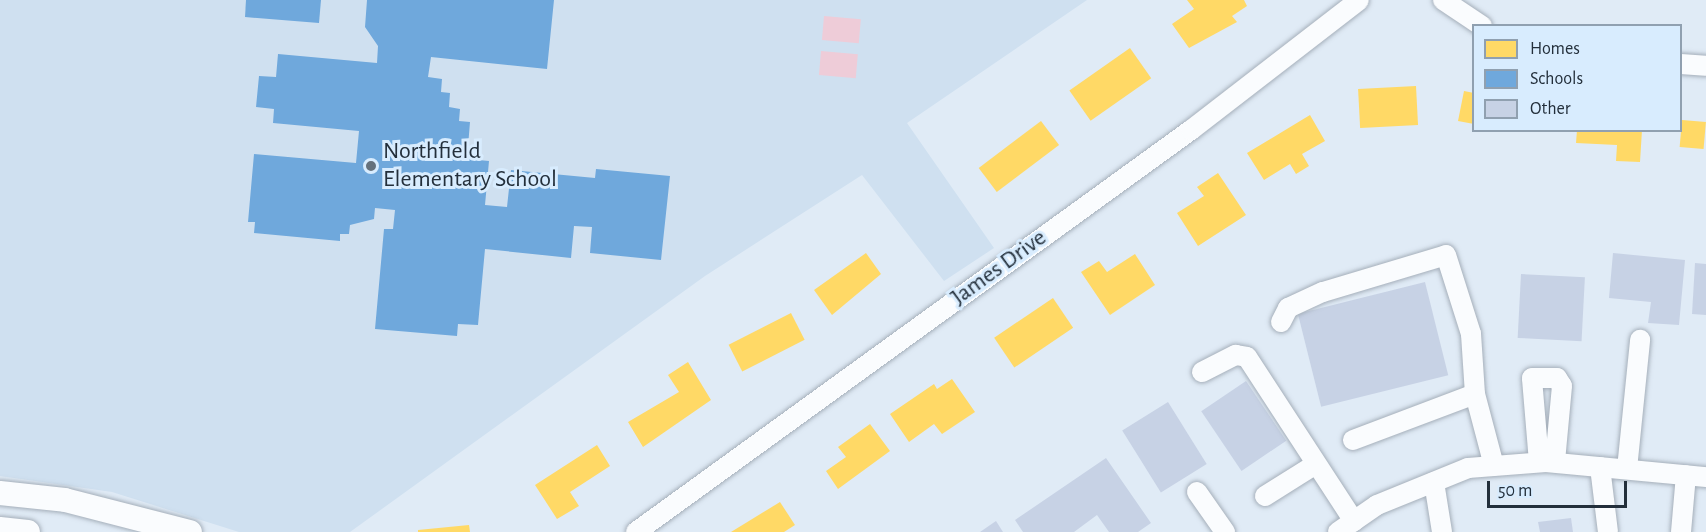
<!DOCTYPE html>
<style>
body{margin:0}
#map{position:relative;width:1706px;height:532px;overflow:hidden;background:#e0ebf6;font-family:"Alegreya Sans",sans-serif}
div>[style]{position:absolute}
.built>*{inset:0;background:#cfe0f0}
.green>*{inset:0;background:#eeccd8;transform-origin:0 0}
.homes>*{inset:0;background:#ffd966;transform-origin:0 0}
.schools>*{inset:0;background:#6fa8dc}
.building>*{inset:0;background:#c7d2e5;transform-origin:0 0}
.roads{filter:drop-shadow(0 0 2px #a5afba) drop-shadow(0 0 2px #a5afba)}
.minor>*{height:20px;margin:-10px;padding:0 10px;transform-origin:10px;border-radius:10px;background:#fafcfe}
.major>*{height:24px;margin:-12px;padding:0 12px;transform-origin:12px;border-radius:12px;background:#fafcfe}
.dots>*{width:16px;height:16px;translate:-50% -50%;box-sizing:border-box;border:3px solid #d8ecfe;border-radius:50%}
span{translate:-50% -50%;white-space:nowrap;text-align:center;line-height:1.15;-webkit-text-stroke:6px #d8ecfe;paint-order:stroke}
.poi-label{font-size:24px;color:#232f3b}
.left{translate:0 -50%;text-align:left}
.street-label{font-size:24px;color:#232f3b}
.legend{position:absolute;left:1472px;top:24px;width:210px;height:108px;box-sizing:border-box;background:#d8ecfe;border:2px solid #90a0b0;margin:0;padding:8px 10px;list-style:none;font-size:18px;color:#232f3b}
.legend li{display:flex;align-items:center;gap:12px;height:30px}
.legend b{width:30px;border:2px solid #90a0b0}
.scale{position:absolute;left:1487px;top:481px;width:140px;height:27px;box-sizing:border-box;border:3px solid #232f3b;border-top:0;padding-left:8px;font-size:18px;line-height:21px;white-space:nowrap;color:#232f3b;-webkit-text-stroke:4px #d8ecfe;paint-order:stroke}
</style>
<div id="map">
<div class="built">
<i style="clip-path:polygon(0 0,1087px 0,907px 123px,994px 248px,944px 281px,862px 175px,705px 276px,350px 532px,239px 532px,112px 492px,0 476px)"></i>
</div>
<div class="green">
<i style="left:824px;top:16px;width:37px;height:24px;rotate:5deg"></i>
<i style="left:821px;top:51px;width:37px;height:24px;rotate:5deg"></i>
</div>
<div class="homes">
<i style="clip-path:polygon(1187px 0,1244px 0,1247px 6px,1232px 16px,1237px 22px,1189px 48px,1172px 24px,1194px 9px)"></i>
<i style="left:1130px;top:48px;width:37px;height:74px;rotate:55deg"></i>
<i style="left:1416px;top:86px;width:39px;height:58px;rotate:87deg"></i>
<i style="clip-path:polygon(1464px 91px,1474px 93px,1474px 124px,1458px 121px)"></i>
<i style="clip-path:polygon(1310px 115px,1325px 141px,1302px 154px,1309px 166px,1296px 174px,1290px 164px,1264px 180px,1247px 153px)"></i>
<i style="left:1682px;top:120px;width:24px;height:27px;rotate:5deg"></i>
<i style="left:1041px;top:121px;width:30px;height:78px;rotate:53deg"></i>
<i style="clip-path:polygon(1577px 130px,1642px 130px,1640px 162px,1616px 161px,1617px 145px,1576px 143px)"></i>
<i style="clip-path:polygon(1218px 173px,1246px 215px,1198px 246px,1177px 213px,1204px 196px,1197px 187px)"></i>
<i style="clip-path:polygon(866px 253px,881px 274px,832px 315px,814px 290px)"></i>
<i style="clip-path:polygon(1135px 254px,1155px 285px,1110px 315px,1081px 272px,1099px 261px,1107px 272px)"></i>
<i style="left:1053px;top:298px;width:36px;height:71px;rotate:56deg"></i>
<i style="left:791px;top:313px;width:30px;height:70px;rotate:63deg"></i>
<i style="clip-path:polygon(688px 362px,711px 400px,643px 447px,628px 422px,679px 392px,668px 375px)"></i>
<i style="clip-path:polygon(952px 379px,975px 412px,942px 434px,934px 424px,909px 442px,890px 414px,934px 384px,937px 389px)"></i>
<i style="clip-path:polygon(870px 424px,890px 451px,838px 489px,826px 471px,846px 457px,838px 447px)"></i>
<i style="clip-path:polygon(597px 445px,610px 466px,570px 492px,579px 506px,557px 519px,535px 485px)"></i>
<i style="clip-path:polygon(780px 502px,795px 525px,784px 532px,731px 532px)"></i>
<i style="clip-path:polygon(469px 525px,470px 532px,418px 532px,418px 530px)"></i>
</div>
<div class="schools">
<i style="clip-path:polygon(246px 0,321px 0,319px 23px,245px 17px)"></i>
<i style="clip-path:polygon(367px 0,554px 0,547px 69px,431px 57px,428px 77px,442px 79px,441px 92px,450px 93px,449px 107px,460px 109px,459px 121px,470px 122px,467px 159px,489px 161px,485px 205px,507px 207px,511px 170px,595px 178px,596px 169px,670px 176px,661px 260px,590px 253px,592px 227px,574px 226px,571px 258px,485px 249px,478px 325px,458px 324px,457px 336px,375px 329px,384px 229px,393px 229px,395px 210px,375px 208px,374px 219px,350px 225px,349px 234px,340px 234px,340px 241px,254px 233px,255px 222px,248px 222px,254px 154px,356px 163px,359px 131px,273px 123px,274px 109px,256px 107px,259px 76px,276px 77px,278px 54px,377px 63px,378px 46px,365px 27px)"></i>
</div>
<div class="building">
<i style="clip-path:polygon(1613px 253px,1685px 260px,1679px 325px,1648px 323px,1651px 302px,1609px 298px)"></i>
<i style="clip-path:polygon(1695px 263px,1706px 264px,1706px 315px,1692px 314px)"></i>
<i style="left:1521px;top:274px;width:64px;height:64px;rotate:3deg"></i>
<i style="left:1425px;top:282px;width:96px;height:131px;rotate:76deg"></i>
<i style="left:1246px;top:381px;width:72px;height:54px;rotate:56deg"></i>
<i style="left:1168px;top:402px;width:73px;height:54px;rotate:58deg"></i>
<i style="clip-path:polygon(1106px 458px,1151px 523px,1138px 532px,1109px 532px,1097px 515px,1074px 532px,1023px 532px,1015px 520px)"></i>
<i style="clip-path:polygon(1571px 518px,1573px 532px,1540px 532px,1538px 522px)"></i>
<i style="clip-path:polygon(996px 521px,1003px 532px,980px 532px)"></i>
</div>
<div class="roads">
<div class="minor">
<i style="left:1443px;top:0;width:47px;rotate:33.7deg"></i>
<i style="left:1680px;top:64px;width:26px;rotate:4deg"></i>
<i style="left:1281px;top:322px;width:16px;rotate:-63deg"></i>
<i style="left:1288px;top:308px;width:38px;rotate:-25deg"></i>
<i style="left:1323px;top:292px;width:128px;rotate:-16.7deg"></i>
<i style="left:1446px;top:255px;width:83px;rotate:72.4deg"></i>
<i style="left:1471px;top:334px;width:60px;rotate:86.2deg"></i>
<i style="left:1475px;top:394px;width:74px;rotate:75.2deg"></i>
<i style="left:1202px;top:372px;width:38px;rotate:-27deg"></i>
<i style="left:1236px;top:355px;width:11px;rotate:10deg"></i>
<i style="left:1247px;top:357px;width:196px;rotate:56.9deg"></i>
<i style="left:1353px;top:440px;width:130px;rotate:-20.7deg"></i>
<i style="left:1539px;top:462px;width:84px;rotate:-94.8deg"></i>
<i style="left:1532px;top:378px;width:25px"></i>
<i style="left:1557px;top:378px;width:9px;rotate:58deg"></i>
<i style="left:1562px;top:386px;width:76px;rotate:95.3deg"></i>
<i style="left:1600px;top:467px;width:65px;rotate:83deg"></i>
<i style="left:1627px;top:469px;width:130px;rotate:-84.2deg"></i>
<i style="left:1434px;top:482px;width:51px;rotate:80.9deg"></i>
<i style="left:1197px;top:492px;width:49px;rotate:55deg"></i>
<i style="left:1265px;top:496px;width:60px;rotate:-32.1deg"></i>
<i style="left:636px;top:532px;width:685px;rotate:-35.92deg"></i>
<i style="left:1191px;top:130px;width:212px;rotate:-37.7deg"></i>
<i style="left:1338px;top:532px;width:47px;rotate:-34.7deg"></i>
<i style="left:1377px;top:505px;width:98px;rotate:-22.1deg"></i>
<i style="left:1468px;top:468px;width:78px;rotate:-4.4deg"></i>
<i style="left:1546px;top:462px;width:161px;rotate:5.4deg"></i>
<i style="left:1681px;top:532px;width:57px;rotate:-85deg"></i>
</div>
<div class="major">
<i style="left:0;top:493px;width:65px;rotate:6.1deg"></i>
<i style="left:65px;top:500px;width:129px;rotate:14.4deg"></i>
<i style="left:0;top:529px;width:28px;rotate:6deg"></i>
</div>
</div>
<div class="dots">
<i style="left:371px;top:166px;background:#65717c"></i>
</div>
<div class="poi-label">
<span class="left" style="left:383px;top:166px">Northfield<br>Elementary School</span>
</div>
<div class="street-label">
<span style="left:999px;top:268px;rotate:-36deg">James Drive</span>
</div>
<ul class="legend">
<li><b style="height:16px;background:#ffd966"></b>Homes</li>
<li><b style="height:16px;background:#6fa8dc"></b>Schools</li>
<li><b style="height:16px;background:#c7d2e5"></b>Other</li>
</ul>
<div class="scale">50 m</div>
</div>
